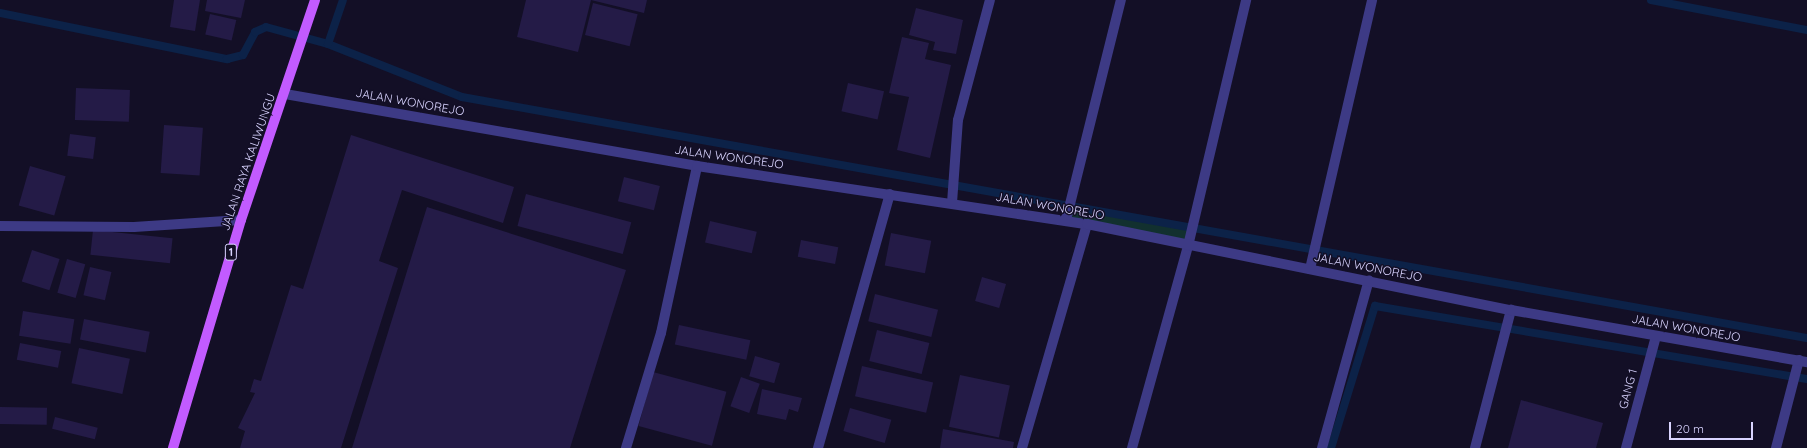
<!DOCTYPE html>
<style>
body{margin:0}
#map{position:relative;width:1807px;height:448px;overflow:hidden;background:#130f26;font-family:Quicksand,sans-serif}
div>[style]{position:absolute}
.green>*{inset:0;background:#12302f}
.stream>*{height:8px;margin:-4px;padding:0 4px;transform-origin:4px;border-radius:4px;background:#0c2248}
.building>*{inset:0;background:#241b47;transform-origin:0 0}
.minor>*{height:10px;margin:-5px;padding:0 5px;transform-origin:5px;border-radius:5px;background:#3d3a85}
.tertiary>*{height:10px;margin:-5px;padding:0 5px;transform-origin:5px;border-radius:5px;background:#3d3a85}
.primary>*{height:10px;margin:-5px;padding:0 5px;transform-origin:5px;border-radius:5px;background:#c25bff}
span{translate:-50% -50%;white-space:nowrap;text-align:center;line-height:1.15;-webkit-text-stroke:3px #130f26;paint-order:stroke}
.shield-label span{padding:1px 3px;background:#130f26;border:1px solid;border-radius:3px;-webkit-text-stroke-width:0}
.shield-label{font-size:11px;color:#d9d4ff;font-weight:700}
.street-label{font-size:12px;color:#d9d4ff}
.scale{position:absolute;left:1669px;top:422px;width:84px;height:18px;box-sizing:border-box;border:2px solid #d9d4ff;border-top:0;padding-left:5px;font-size:12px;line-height:14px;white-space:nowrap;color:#d9d4ff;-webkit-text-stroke:3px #130f26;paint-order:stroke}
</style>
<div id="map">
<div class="green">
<i style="clip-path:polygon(1072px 207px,1188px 227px,1186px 243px,1071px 218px)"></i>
</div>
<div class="stream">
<i style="left:1651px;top:0;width:159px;rotate:10.9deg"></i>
<i style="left:0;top:13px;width:232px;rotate:11.5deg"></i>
<i style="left:227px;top:59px;width:16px;rotate:-14deg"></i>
<i style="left:243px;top:55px;width:26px;rotate:-62deg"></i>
<i style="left:255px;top:32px;width:12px;rotate:-24deg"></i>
<i style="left:266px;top:27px;width:64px;rotate:15.3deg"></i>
<i style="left:328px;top:44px;width:144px;rotate:21.6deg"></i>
<i style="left:462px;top:97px;width:1366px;rotate:10.16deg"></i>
<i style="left:328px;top:44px;width:46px;rotate:-71.2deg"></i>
<i style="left:1331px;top:448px;width:149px;rotate:-72.8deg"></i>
<i style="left:1375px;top:306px;width:438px;rotate:9.6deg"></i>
</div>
<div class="building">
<i style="clip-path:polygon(174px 0,200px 0,195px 31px,170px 27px)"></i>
<i style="clip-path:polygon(207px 0,245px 0,241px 18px,205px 11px)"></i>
<i style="clip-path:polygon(526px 0,591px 0,578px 52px,517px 37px)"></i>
<i style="clip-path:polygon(591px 0,647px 0,644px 13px)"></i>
<i style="left:593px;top:3px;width:46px;height:33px;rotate:14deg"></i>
<i style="clip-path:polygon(916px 8px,963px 20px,956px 54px,933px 50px,935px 42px,909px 35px)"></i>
<i style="left:210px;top:14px;width:27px;height:21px;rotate:13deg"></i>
<i style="clip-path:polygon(902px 37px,929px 43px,925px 59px,951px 65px,930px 158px,897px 150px,909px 97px,889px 93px)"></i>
<i style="left:848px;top:83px;width:37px;height:29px;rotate:13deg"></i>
<i style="left:76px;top:88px;width:54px;height:32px;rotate:2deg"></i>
<i style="left:164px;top:125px;width:39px;height:48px;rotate:4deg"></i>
<i style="left:70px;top:134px;width:26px;height:22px;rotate:7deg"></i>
<i style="clip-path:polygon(351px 135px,514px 187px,503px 223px,402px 190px,379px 261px,398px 268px,341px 448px,240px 448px,245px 431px,238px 428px,255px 393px,250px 392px,254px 379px,261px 381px,291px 285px,303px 289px)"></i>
<i style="left:30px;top:166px;width:37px;height:41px;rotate:16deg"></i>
<i style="left:624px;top:177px;width:37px;height:25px;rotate:14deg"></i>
<i style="left:526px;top:194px;width:109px;height:33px;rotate:15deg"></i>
<i style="clip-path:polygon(427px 207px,626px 270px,570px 448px,352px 448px)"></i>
<i style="left:710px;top:221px;width:48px;height:22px;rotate:13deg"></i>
<i style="left:93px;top:230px;width:80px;height:25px;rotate:6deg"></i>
<i style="left:891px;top:233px;width:41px;height:33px;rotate:11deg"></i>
<i style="left:801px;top:240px;width:38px;height:17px;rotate:11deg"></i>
<i style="left:32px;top:250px;width:29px;height:33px;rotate:18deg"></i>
<i style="left:67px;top:259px;width:19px;height:35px;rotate:16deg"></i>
<i style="left:90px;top:267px;width:22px;height:29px;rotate:13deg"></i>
<i style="left:982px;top:277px;width:25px;height:25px;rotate:16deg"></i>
<i style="left:875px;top:294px;width:65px;height:28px;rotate:14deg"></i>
<i style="left:23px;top:311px;width:52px;height:25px;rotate:9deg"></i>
<i style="left:84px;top:319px;width:67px;height:21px;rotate:11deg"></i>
<i style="left:679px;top:325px;width:73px;height:20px;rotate:12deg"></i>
<i style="left:877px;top:330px;width:54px;height:32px;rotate:14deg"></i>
<i style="left:20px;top:343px;width:42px;height:17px;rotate:11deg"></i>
<i style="left:79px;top:348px;width:52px;height:36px;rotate:12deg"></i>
<i style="left:755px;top:356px;width:26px;height:21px;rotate:16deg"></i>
<i style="left:862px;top:366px;width:73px;height:31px;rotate:13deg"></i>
<i style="left:653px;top:372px;width:76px;height:56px;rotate:15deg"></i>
<i style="left:960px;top:375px;width:51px;height:53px;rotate:12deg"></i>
<i style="left:741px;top:377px;width:20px;height:31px;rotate:20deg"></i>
<i style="clip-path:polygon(762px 389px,802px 398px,798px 412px,789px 409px,786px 420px,757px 414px)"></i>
<i style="clip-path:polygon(1521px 400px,1603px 423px,1596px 448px,1508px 448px)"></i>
<i style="left:0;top:407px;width:47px;height:17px;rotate:1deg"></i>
<i style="left:850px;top:408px;width:43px;height:24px;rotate:16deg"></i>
<i style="left:55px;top:417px;width:44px;height:12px;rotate:14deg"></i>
<i style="clip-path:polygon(943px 429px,1014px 442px,1013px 448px,940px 448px)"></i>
</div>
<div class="minor">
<i style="left:952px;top:203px;width:83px;rotate:-85.9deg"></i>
<i style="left:958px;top:120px;width:124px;rotate:-75.1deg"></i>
<i style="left:1066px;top:220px;width:227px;rotate:-76deg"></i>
<i style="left:0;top:226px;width:134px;rotate:0.4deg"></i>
<i style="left:134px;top:227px;width:107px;rotate:-3.7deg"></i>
<i style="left:1310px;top:269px;width:276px;rotate:-77deg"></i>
<i style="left:626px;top:448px;width:120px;rotate:-73.1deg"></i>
<i style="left:661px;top:333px;width:171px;rotate:-77.8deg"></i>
<i style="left:818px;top:448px;width:264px;rotate:-74.2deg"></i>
<i style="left:1022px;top:448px;width:233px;rotate:-73.8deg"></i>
<i style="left:1132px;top:448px;width:210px;rotate:-74.5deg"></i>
<i style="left:1188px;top:246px;width:253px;rotate:-76.7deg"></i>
<i style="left:1322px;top:448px;width:174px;rotate:-74.4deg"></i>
<i style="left:1475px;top:448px;width:143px;rotate:-75.4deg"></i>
<i style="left:1626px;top:448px;width:116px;rotate:-75deg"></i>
<i style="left:1776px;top:448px;width:91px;rotate:-75.4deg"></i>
</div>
<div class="tertiary">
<i style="left:285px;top:94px;width:418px;rotate:9.9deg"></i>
<i style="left:697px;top:166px;width:394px;rotate:8.5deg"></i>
<i style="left:1087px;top:224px;width:433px;rotate:11.5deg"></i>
<i style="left:1511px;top:310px;width:301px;rotate:10deg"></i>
</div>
<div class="primary">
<i style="left:173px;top:448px;width:238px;rotate:-73.4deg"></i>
<i style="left:241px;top:220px;width:232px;rotate:-71.4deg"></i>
</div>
<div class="shield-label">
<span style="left:231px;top:252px">1</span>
</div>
<div class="street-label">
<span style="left:410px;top:102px;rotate:10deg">JALAN WONOREJO</span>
<span style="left:729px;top:157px;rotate:8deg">JALAN WONOREJO</span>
<span style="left:248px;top:162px;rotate:-71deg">JALAN RAYA KALIWUNGU</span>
<span style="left:1050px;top:206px;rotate:10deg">JALAN WONOREJO</span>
<span style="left:1368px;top:267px;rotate:11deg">JALAN WONOREJO</span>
<span style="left:1686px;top:328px;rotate:10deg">JALAN WONOREJO</span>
<span style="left:1628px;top:389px;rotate:-75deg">GANG 1</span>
</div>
<div class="scale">20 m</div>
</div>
